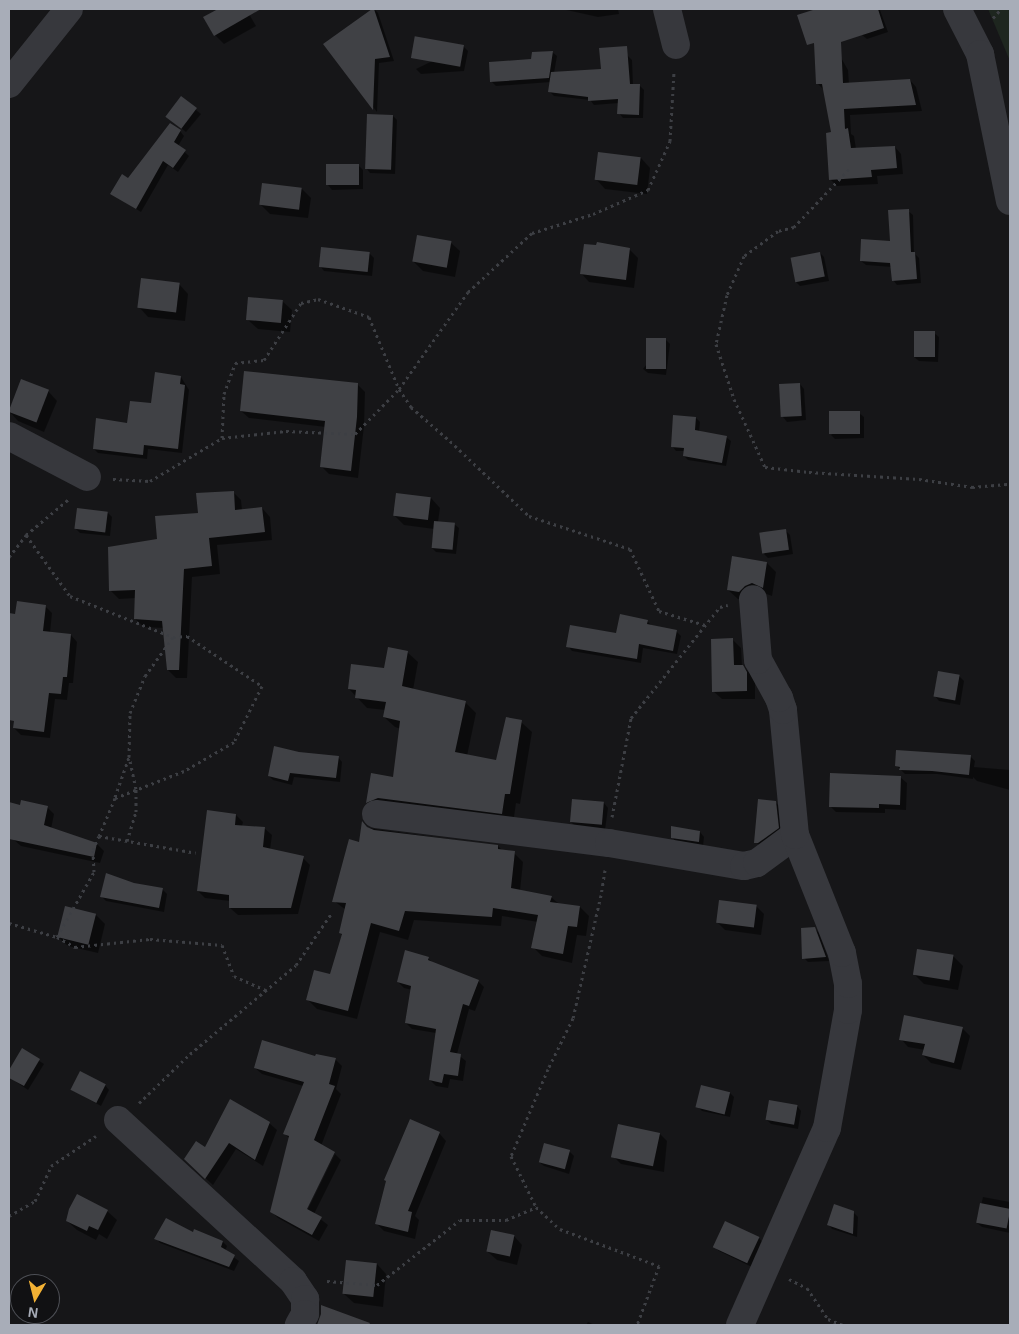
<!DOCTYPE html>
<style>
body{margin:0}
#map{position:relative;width:1019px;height:1334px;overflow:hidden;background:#161618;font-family:Arial,sans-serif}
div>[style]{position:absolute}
.green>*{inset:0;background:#1e261f}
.shadow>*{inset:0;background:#0007}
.building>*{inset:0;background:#404145;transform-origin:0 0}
.path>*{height:3px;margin-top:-1.5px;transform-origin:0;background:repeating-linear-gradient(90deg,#3d3f44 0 2.5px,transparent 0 6.5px)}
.minor>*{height:28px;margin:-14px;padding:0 14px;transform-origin:14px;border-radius:14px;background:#37383d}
span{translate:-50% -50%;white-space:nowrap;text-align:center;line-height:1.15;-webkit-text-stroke:5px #111113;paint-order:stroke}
.frame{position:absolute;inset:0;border:10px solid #a8adb8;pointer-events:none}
.north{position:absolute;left:10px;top:1274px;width:50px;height:50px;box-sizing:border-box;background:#111113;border:1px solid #4d4f55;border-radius:50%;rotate:188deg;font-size:14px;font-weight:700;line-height:20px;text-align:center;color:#a8adb8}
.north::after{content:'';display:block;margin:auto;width:18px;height:22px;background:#f2b134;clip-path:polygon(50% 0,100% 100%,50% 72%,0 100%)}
</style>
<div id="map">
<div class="green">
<i style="clip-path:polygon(988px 9px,1010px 9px,1010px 61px)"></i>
</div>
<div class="shadow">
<i style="clip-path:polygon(220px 9px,246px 9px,256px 26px,224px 44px,215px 35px,205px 18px)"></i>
<i style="clip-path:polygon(374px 9px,378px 13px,394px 61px,379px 63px,377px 112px,325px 45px)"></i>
<i style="clip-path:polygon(562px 9px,618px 9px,619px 14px,598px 17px)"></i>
<i style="clip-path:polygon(865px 9px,880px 10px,888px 32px,867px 39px,862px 35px,853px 13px)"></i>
<i style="clip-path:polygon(819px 19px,848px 70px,849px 84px,910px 80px,916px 87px,922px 111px,850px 115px,851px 134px,854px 136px,856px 149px,895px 147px,901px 154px,903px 174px,877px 176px,878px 184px,837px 186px,830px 179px,832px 133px,824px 90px,817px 83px)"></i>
<i style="clip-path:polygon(463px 46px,468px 51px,464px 71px,421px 74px,416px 69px)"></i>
<i style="clip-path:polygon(552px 52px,557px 56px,554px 73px,602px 71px,627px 55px,632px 60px,633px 85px,640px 86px,644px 90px,643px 118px,623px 118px,619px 113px,619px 103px,594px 105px,590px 100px,554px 96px,550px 92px,551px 82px,496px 86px,491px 81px)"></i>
<i style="clip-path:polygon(181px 98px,201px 114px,186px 132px,171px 120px)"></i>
<i style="clip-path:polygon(393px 116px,397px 120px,395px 174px,370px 173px,366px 168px)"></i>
<i style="clip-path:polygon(180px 131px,184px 136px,178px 146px,189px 156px,178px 172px,168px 165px,141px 212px,112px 194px)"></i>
<i style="clip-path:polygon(599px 153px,641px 158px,650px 168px,647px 194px,605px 189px,596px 179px)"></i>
<i style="clip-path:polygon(358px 165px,363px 170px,363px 189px,332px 190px,328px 185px)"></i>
<i style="clip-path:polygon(302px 189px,311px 198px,308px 218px,270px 214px,261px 205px)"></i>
<i style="clip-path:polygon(908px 211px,913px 215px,914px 253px,919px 258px,921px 283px,897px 285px,893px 280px,892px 267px,866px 265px,861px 261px,891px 242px)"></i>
<i style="clip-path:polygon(450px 242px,460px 251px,455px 277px,423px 271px,414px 262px)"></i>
<i style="clip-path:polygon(598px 244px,630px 250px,638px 258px,634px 288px,589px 282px,581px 273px)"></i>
<i style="clip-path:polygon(820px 253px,824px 257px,829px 281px,800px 286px,796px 282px)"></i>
<i style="clip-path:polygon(370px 254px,374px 258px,372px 276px,324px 271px,320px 266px)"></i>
<i style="clip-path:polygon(179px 284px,188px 294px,185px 321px,148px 317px,139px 307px)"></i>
<i style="clip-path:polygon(282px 301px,292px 310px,290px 332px,258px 329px,248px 320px)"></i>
<i style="clip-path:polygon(934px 333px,939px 337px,938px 362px,919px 361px,914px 357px)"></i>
<i style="clip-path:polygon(666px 340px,670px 344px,666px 375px,648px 373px,643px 369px)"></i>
<i style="clip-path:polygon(181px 377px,189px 390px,182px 453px,148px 449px,147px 459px,98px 453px,94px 449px,152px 405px)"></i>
<i style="clip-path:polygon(22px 380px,48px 391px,57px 401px,44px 432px,18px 421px,9px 411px)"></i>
<i style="clip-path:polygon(357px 384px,365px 392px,364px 426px,358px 478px,329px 474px,321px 466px,326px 427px,249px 418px,241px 411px)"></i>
<i style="clip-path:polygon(800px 384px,804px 389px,806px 420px,787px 422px,783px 417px)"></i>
<i style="clip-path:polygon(859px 413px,864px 417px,864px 438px,835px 439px,831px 435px)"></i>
<i style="clip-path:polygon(696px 418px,700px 422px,699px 432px,726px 437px,731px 441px,726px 466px,688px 460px,684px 456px,685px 451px,676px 451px,672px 446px)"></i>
<i style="clip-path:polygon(233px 492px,241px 500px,242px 510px,262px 508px,270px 517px,272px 540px,217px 545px,220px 574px,192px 577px,187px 678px,176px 678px,168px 670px,164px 628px,144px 627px,135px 619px,136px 598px,119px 599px,110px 590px,158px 540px)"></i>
<i style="clip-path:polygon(431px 498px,440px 508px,438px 522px,454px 524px,459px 528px,456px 554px,436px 552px,432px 548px,434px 529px,404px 525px,395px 516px)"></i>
<i style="clip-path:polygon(108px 513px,112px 517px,110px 536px,80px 533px,76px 529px)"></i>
<i style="clip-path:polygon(785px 530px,790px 535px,793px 554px,768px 558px,764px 554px)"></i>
<i style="clip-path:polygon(767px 563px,776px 572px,772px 596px,761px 592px,749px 601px,738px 599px,728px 590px)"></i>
<i style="clip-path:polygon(45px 606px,52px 613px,50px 633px,71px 635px,77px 642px,73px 683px,69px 683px,67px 700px,55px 699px,50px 738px,21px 735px,14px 728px,14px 683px,9px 678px,9px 614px,16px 615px)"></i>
<i style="clip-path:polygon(647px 621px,651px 625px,676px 631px,681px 636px,677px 654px,643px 648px,641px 663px,572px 651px,568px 646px,617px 635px)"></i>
<i style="clip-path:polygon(732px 639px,741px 648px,742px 666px,751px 674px,755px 681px,755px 699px,722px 699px,713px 691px)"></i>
<i style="clip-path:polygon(407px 652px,418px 662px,413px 690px,465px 702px,476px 713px,467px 756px,497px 761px,521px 722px,532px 732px,520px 804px,516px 803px,513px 824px,377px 813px,367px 803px,394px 778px,401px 729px,395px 727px,384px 717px,385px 710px,367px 708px,349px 689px,385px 670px)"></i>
<i style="clip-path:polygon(959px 676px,964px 681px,960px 705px,939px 701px,935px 696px)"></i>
<i style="clip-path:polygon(299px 753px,338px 757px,342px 762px,340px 782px,294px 777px,292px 785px,273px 780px,269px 776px)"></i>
<i style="clip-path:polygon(970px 756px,975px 761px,974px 767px,1010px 770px,1010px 790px,977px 781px,973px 777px,973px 779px,937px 774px,905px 774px,896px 765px)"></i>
<i style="clip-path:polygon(900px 777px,907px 783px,906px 810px,885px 809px,885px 813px,836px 812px,830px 806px)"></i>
<i style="clip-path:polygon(775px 802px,780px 807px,782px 832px,760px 846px,756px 842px)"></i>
<i style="clip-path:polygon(9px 803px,21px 806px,47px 807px,54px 814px,51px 829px,97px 844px,104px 851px,100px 863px,21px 846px,14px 840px,15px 835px,9px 834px)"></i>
<i style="clip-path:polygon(604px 803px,608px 808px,605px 830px,575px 826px,571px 822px)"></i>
<i style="clip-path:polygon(236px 815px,243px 822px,242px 826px,264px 828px,272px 835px,270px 850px,303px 858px,310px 865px,298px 914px,238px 915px,230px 908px,230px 901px,205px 898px,198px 891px)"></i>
<i style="clip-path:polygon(368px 828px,498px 846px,503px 851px,514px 853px,523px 862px,520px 891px,551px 897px,559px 904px,580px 907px,589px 916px,586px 936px,577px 935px,572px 963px,542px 956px,533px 947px,538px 922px,502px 916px,501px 926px,414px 920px,408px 940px,380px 932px,357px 1019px,317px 1009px,308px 1000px,331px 976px,343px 936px,340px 933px,346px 910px,334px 901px)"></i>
<i style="clip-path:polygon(700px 832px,704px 837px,703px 846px,676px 842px,672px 837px)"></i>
<i style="clip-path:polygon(134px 884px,162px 889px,167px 894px,164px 912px,106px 901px,102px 897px)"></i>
<i style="clip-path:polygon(756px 906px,764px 914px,761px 935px,725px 930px,717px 922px)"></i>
<i style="clip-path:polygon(96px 915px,105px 924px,98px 953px,68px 946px,58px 937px)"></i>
<i style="clip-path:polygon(814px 928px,819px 933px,829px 961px,808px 962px,804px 958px)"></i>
<i style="clip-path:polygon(953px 956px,963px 966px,958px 990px,924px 984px,915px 975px)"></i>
<i style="clip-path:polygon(428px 958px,434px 964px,478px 981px,484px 987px,475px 1011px,469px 1009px,457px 1054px,466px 1061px,463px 1081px,450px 1079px,448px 1088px,436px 1086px,430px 1080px,436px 1033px,412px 1029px,406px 1023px,412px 990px,404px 988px,398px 982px)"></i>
<i style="clip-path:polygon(962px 1028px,970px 1036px,961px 1070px,931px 1063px,923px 1055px,925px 1050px,908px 1047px,901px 1039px)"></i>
<i style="clip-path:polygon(22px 1050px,44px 1064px,28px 1090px,9px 1077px,9px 1072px)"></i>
<i style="clip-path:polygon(316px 1058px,335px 1059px,342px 1066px,336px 1089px,341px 1094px,321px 1146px,335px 1153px,303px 1214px,305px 1215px,335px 1154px,341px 1160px,314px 1214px,328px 1225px,319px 1241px,278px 1218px,271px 1211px,290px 1139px,285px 1134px,303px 1086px,262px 1074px,255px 1068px)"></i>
<i style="clip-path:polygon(105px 1085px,109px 1090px,101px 1106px,72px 1090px)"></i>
<i style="clip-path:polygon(730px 1093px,734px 1097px,730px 1117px,702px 1111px,698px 1107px)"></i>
<i style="clip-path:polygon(797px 1106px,801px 1111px,798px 1129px,771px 1124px,766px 1119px)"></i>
<i style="clip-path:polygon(269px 1123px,277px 1130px,263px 1166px,236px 1149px,213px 1185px,192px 1166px,205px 1149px)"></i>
<i style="clip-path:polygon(439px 1133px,446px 1141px,415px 1216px,419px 1220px,415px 1239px,384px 1231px,377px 1224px)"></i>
<i style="clip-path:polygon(660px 1134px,667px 1141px,664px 1172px,621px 1164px,613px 1156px)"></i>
<i style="clip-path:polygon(545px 1144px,570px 1152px,574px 1156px,569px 1174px,544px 1166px,539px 1162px)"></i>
<i style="clip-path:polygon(983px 1197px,1010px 1202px,1010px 1233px,982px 1227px,977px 1223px)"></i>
<i style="clip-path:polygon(107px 1211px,117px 1220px,107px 1239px,99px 1234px,96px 1240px,77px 1230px,67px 1221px)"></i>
<i style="clip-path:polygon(853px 1212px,858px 1217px,857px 1237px,832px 1229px,828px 1224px)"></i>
<i style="clip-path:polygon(726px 1223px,759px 1238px,763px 1243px,754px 1268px,719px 1251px,715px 1247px)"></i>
<i style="clip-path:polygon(492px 1232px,514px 1236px,522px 1245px,517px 1265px,497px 1260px,488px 1252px)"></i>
<i style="clip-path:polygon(194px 1234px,223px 1242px,227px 1246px,225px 1251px,239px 1261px,234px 1271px,160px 1243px,156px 1238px)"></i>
<i style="clip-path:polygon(377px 1264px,386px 1274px,383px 1307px,354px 1303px,344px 1294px)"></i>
<i style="clip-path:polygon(588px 1322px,595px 1325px,586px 1325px)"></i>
</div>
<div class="building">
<i style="clip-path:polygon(218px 9px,261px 9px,214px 36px,203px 17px)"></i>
<i style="clip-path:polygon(372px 9px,374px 9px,390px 57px,375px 59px,373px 110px,323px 44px)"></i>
<i style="clip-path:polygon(816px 9px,878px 9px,884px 28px,841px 42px,843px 83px,910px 79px,916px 105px,844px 109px,845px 129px,848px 128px,851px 148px,895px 146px,897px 168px,871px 170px,872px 177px,829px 180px,826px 133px,831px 132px,822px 84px,816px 84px,814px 43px,807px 45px,797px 15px)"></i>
<i style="left:464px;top:45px;width:22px;height:50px;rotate:100deg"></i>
<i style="clip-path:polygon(627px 46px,630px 84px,640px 84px,639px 115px,617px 114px,618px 99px,588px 101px,588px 97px,548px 92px,551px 72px,601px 69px,599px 48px)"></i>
<i style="clip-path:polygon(553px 51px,549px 78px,490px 82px,489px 62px,531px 59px,532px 52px)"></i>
<i style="left:181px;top:96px;width:20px;height:26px;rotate:37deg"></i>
<i style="left:367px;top:114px;width:26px;height:55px;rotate:2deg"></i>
<i style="clip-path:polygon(170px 123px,181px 130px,174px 142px,186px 150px,173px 168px,163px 161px,136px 209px,110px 194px,122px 174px,128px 178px)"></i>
<i style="left:598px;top:152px;width:43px;height:28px;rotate:7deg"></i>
<i style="left:359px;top:164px;width:21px;height:33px;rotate:90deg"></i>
<i style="left:262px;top:183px;width:40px;height:22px;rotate:7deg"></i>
<i style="clip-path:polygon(909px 209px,911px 252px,915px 252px,917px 279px,892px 281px,890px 263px,860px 261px,861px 239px,890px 241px,888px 210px)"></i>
<i style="left:417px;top:235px;width:35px;height:27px;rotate:10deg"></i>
<i style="clip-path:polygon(597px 242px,630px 248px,626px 280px,580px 274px,584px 244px,596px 245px)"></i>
<i style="left:321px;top:247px;width:49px;height:20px;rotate:6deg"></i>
<i style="left:820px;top:252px;width:25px;height:30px;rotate:79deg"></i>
<i style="left:141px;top:278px;width:39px;height:30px;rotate:7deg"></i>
<i style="left:248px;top:297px;width:35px;height:23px;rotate:5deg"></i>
<i style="left:914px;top:331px;width:21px;height:26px"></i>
<i style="left:646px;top:338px;width:20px;height:31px"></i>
<i style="clip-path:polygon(244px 371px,358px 383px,357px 417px,351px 471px,320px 467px,325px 421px,240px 411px)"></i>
<i style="clip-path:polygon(155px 372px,181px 376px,180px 384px,185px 385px,178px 449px,144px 445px,143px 455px,93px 449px,96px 418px,127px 423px,130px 401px,151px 403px)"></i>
<i style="left:21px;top:379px;width:30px;height:35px;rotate:21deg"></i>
<i style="left:800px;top:383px;width:33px;height:21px;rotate:87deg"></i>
<i style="left:860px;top:411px;width:23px;height:31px;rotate:90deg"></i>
<i style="clip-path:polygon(673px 415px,696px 417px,695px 430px,727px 436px,722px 463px,683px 456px,684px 448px,671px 447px)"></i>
<i style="clip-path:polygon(234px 491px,235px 510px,262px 507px,265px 532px,209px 538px,212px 566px,184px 569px,179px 670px,167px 670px,162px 621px,134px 619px,135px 590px,109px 591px,108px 547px,157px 539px,155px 516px,198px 513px,196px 493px)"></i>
<i style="left:396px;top:493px;width:35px;height:23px;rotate:7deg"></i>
<i style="left:77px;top:508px;width:31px;height:21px;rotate:7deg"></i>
<i style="left:434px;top:521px;width:21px;height:27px;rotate:5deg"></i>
<i style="left:786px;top:529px;width:21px;height:27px;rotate:82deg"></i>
<i style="clip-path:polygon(732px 556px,767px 562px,763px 588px,752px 583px,745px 586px,739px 592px,727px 590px)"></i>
<i style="clip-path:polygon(17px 601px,46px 605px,43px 631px,71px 634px,67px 677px,63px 677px,61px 694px,49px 693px,44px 732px,13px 728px,14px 721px,9px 720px,9px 613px,15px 614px)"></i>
<i style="clip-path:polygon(620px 614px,648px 620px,647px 624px,677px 630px,673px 651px,639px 644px,637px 659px,566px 647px,570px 625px,616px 633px)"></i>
<i style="clip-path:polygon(733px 638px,734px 665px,743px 665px,747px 672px,747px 691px,712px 692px,711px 639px)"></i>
<i style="clip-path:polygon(388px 647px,408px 651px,402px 686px,466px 701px,455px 752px,496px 760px,506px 717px,522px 720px,510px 794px,505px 794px,502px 814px,378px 798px,366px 803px,371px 773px,393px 777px,400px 721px,383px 717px,386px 702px,355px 698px,356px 690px,348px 689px,351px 664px,384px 668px)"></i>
<i style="left:938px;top:671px;width:22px;height:26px;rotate:10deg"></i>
<i style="clip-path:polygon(274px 746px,299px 752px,339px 756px,336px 778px,290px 773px,288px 781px,268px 776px)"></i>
<i style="clip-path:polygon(896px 750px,971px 755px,969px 775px,932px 771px,899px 770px,900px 767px,895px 766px)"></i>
<i style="clip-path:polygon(830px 773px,901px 776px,900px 805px,879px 804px,879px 808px,829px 807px)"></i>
<i style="left:572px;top:799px;width:32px;height:23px;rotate:5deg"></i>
<i style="clip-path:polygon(758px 799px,776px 801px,779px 828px,758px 843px,754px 843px)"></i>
<i style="clip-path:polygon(21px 800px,48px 806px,44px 825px,97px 843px,94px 857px,9px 839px,9px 802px,20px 805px)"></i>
<i style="clip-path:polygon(207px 810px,236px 814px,235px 825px,265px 827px,263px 847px,304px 856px,291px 908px,229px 908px,229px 895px,197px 891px)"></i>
<i style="clip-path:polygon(362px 821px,367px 827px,374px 830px,498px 845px,498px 849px,515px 851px,511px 888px,552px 896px,550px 902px,580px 906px,577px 927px,568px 926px,563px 954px,531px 948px,538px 915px,493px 908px,492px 917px,405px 911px,399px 931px,371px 923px,348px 1011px,306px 1000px,314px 970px,330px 974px,342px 934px,339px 933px,346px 903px,332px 902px,349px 839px,359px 842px)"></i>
<i style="clip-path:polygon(671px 826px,700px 831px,699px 842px,671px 838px)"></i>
<i style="clip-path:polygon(106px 873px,134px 883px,163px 888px,159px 908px,100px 897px)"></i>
<i style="left:719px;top:900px;width:38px;height:23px;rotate:7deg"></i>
<i style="left:65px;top:906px;width:32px;height:32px;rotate:14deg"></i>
<i style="clip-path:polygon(815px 927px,826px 957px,802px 959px,801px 928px)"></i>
<i style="left:917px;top:949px;width:37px;height:26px;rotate:9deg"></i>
<i style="clip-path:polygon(405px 950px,429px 957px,428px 960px,479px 980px,469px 1006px,463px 1004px,450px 1052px,461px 1054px,458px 1076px,444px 1074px,442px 1083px,429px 1080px,436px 1029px,405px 1023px,411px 986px,397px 982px)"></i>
<i style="clip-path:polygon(904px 1015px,963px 1027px,954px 1063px,922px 1055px,925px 1044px,899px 1040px)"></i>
<i style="clip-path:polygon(262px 1040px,315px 1056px,316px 1054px,336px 1058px,329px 1084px,335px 1086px,314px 1140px,335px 1152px,307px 1209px,322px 1217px,312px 1235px,270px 1212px,289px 1136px,283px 1134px,304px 1082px,254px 1068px)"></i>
<i style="clip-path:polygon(22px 1048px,40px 1059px,24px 1086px,9px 1078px,9px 1070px)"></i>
<i style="left:80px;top:1071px;width:29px;height:21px;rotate:27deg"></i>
<i style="left:701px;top:1085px;width:30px;height:23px;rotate:14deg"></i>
<i style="clip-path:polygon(230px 1099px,270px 1122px,255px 1160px,229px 1143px,205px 1179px,184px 1159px,196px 1141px,205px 1147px)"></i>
<i style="left:769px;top:1100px;width:29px;height:20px;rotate:10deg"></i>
<i style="clip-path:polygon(410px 1119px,440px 1132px,408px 1211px,412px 1212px,408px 1232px,375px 1224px,386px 1181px,384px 1180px)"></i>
<i style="left:618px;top:1124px;width:43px;height:34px;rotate:12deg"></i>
<i style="left:544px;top:1143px;width:27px;height:20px;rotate:15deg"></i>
<i style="clip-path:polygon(77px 1194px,108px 1210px,98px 1230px,89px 1226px,87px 1231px,66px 1221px,69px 1209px)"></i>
<i style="left:980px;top:1203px;width:31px;height:20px;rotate:11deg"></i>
<i style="clip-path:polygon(834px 1204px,854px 1211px,853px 1234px,827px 1225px)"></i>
<i style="clip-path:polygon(166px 1218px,193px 1232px,194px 1229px,223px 1241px,221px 1247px,235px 1255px,229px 1267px,154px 1239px)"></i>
<i style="left:725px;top:1221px;width:38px;height:29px;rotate:25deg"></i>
<i style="left:491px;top:1230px;width:24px;height:22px;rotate:12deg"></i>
<i style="left:346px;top:1260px;width:31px;height:34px;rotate:6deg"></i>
<i style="clip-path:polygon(321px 1305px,370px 1323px,369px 1325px,317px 1325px,321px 1314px)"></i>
</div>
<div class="path">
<i style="left:993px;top:18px;width:12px;rotate:-48deg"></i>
<i style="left:849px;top:169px;width:80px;rotate:133.5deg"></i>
<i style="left:794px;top:227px;width:16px;rotate:166deg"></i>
<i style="left:778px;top:231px;width:42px;rotate:143.7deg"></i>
<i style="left:744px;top:256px;width:43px;rotate:113.6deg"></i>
<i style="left:727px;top:295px;width:50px;rotate:102.7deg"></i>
<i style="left:716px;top:344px;width:58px;rotate:71.9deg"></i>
<i style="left:734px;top:399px;width:75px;rotate:65.5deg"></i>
<i style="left:765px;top:467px;width:44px;rotate:6.5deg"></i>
<i style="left:809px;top:472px;width:110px;rotate:3.6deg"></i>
<i style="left:919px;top:479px;width:54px;rotate:8.6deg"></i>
<i style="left:972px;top:487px;width:38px;rotate:-5deg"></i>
<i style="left:222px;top:438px;width:44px;rotate:-87.4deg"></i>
<i style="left:224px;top:394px;width:33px;rotate:-70deg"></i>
<i style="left:235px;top:363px;width:29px;rotate:-6deg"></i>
<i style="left:264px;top:360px;width:68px;rotate:-57deg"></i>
<i style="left:301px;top:303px;width:17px;rotate:-13deg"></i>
<i style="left:318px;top:299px;width:54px;rotate:19.4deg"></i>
<i style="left:369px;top:317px;width:78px;rotate:67.4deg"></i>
<i style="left:399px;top:389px;width:22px;rotate:56deg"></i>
<i style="left:411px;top:407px;width:52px;rotate:41.1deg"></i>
<i style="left:450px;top:441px;width:109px;rotate:43.5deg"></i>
<i style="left:529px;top:516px;width:106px;rotate:18.1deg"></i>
<i style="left:630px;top:549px;width:68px;rotate:64.9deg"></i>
<i style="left:659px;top:611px;width:48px;rotate:16.9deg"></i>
<i style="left:113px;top:479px;width:37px;rotate:3deg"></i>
<i style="left:150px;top:481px;width:84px;rotate:-30.8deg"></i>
<i style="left:222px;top:438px;width:64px;rotate:-6.2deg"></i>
<i style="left:286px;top:431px;width:69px;rotate:2.5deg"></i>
<i style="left:355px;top:434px;width:63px;rotate:-45.6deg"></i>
<i style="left:399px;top:389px;width:119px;rotate:-54.6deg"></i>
<i style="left:468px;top:292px;width:87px;rotate:-42.7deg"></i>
<i style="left:532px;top:233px;width:64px;rotate:-17.3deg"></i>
<i style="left:593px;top:214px;width:60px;rotate:-23.6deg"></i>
<i style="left:648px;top:190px;width:54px;rotate:-65.8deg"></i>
<i style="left:670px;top:141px;width:70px;rotate:-86.7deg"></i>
<i style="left:26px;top:535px;width:75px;rotate:54.2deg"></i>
<i style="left:70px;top:596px;width:111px;rotate:21.7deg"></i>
<i style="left:173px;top:637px;width:14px;rotate:-4deg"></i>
<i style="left:187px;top:636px;width:90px;rotate:33.7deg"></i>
<i style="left:262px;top:686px;width:63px;rotate:116.6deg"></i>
<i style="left:234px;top:742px;width:58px;rotate:149.9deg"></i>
<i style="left:184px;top:771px;width:74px;rotate:158.6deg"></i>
<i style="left:115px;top:798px;width:41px;rotate:112.8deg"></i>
<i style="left:99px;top:836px;width:98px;rotate:9.9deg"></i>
<i style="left:9px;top:557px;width:28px;rotate:-52deg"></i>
<i style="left:26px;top:535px;width:57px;rotate:-40.1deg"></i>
<i style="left:115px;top:797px;width:42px;rotate:-70.7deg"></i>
<i style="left:129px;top:757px;width:44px;rotate:-88.7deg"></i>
<i style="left:130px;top:713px;width:40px;rotate:-68deg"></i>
<i style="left:145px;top:676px;width:48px;rotate:-54.3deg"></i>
<i style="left:612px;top:817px;width:101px;rotate:-79.1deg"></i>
<i style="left:631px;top:718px;width:142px;rotate:-51.3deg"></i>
<i style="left:720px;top:607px;width:8px;rotate:-14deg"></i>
<i style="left:127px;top:841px;width:30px;rotate:-73deg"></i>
<i style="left:136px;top:812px;width:23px;rotate:-90deg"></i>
<i style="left:136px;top:789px;width:33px;rotate:-102deg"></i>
<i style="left:605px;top:870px;width:25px;rotate:99deg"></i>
<i style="left:601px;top:895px;width:126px;rotate:102.8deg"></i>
<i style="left:573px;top:1018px;width:57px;rotate:116.1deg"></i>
<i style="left:548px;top:1069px;width:95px;rotate:113deg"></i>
<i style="left:511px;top:1156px;width:57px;rotate:63.9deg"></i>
<i style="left:536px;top:1207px;width:33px;rotate:43deg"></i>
<i style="left:560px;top:1229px;width:106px;rotate:20.5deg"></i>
<i style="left:659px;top:1266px;width:63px;rotate:110.4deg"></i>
<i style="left:9px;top:923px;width:50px;rotate:16.3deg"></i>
<i style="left:57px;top:937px;width:21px;rotate:29deg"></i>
<i style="left:75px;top:947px;width:75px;rotate:-6.1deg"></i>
<i style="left:150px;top:939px;width:72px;rotate:4.8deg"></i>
<i style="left:222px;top:945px;width:33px;rotate:69deg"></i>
<i style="left:234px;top:976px;width:36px;rotate:24deg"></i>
<i style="left:57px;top:937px;width:75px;rotate:-60.4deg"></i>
<i style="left:94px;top:872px;width:22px;rotate:-93deg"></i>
<i style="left:93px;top:850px;width:15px;rotate:-67deg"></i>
<i style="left:139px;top:1103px;width:71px;rotate:-43.9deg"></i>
<i style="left:190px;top:1054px;width:138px;rotate:-40deg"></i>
<i style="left:296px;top:965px;width:62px;rotate:-55.5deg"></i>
<i style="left:9px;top:1216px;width:30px;rotate:-30deg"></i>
<i style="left:35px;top:1201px;width:38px;rotate:-65deg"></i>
<i style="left:51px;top:1166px;width:54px;rotate:-33.7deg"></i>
<i style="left:789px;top:1279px;width:20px;rotate:27deg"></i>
<i style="left:807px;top:1288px;width:37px;rotate:56deg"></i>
<i style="left:828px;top:1319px;width:16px;rotate:22deg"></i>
<i style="left:327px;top:1281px;width:50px;rotate:4.6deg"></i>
<i style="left:377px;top:1285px;width:105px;rotate:-38.1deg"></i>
<i style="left:460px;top:1220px;width:46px"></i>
<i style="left:506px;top:1220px;width:33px;rotate:-23deg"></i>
</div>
<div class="minor">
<i style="left:667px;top:9px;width:37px;rotate:76deg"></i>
<i style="left:957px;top:9px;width:51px;rotate:62.9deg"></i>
<i style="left:980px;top:54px;width:150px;rotate:78.5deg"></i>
<i style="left:9px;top:84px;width:96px;rotate:-51.3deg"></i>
<i style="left:9px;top:436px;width:88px;rotate:27.7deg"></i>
<i style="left:376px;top:814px;width:235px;rotate:7.1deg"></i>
<i style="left:609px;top:843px;width:137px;rotate:9.7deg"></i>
<i style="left:744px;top:866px;width:13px;rotate:-13deg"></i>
<i style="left:757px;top:863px;width:47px;rotate:-36.4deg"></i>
<i style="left:118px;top:1120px;width:238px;rotate:42.6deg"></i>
<i style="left:293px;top:1281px;width:22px;rotate:56deg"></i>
<i style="left:305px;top:1299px;width:15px;rotate:90deg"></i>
<i style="left:305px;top:1314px;width:13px;rotate:119deg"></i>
<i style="left:740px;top:1325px;width:215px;rotate:-66.2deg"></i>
<i style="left:827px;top:1128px;width:120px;rotate:-79.9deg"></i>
<i style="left:848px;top:1010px;width:26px;rotate:-90deg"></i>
<i style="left:848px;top:984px;width:32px;rotate:-101deg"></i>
<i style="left:842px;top:953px;width:127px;rotate:-111.7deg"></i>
<i style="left:795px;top:835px;width:126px;rotate:-95.5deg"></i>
<i style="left:783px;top:710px;width:13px;rotate:-108deg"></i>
<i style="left:779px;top:698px;width:43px;rotate:-118.9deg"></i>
<i style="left:758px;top:660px;width:61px;rotate:-94.7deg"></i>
</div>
<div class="frame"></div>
<div class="north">N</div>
</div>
